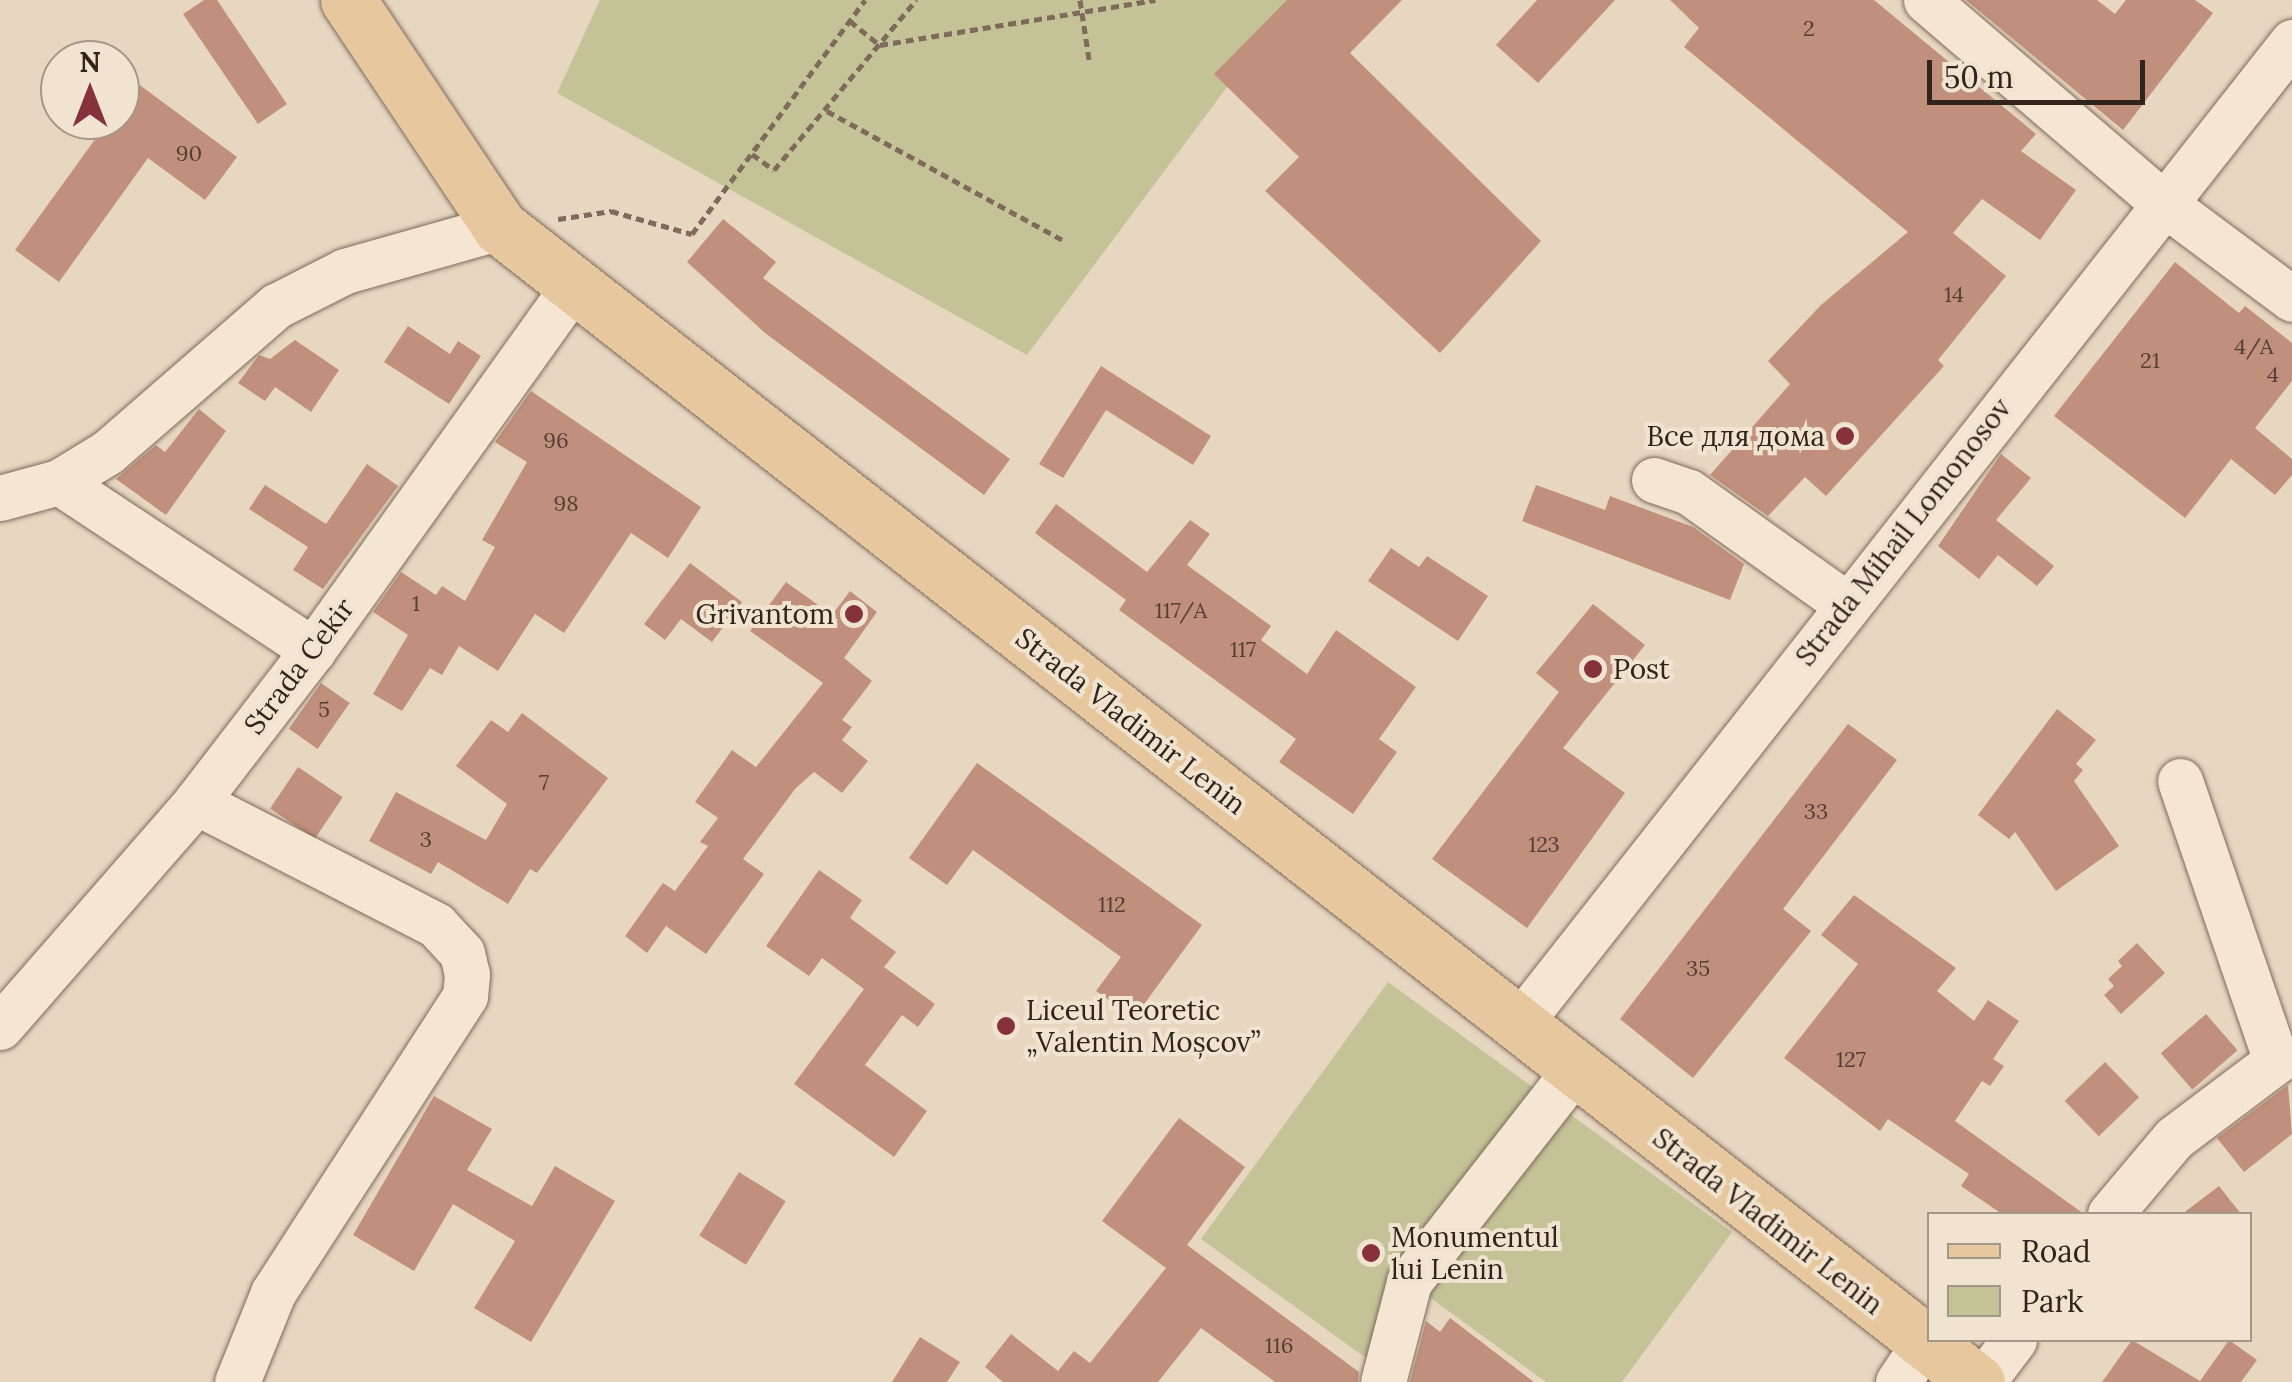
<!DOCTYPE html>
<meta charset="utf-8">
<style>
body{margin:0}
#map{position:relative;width:2292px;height:1382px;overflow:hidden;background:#e7d7c1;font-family:Lora,serif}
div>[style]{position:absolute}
.green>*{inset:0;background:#c4c397}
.building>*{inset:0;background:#c1907c;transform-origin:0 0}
.path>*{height:5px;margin-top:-2.5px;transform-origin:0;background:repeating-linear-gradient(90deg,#7f6a5b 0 8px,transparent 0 13px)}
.roads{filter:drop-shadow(0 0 2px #7f6a5b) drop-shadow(0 0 2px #7f6a5b)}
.minor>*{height:45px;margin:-22.5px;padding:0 22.5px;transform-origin:22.5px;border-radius:22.5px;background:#f4e6d3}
.major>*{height:55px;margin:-27.5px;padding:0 27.5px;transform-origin:27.5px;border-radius:27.5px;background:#e7c79d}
.dots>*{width:28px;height:28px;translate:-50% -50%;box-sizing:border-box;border:5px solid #f0e3d0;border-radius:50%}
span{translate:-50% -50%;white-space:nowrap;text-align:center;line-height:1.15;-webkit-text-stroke:8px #f0e3d0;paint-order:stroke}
.number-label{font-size:22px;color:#543f35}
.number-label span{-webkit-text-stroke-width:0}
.poi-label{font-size:28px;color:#30241d}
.right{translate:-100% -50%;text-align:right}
.left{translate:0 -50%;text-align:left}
.street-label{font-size:28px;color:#30241d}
.legend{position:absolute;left:1927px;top:1212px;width:325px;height:130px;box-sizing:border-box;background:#f0e3d0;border:2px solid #a39788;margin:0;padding:12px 18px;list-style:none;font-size:30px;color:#30241d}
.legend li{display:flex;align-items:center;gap:20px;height:50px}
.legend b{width:50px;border:2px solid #a39788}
.north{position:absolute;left:40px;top:40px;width:100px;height:100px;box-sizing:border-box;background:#f0e3d0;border:2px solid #a39788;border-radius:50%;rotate:0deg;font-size:28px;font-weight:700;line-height:40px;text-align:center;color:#30241d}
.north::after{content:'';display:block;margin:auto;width:35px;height:45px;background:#86323e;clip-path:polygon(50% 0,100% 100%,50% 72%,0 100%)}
.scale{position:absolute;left:1927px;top:60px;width:218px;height:45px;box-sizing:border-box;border:5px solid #30241d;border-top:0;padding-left:12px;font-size:30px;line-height:35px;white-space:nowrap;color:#30241d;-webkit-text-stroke:8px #f0e3d0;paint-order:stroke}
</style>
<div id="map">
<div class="green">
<i style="clip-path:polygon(600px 0,1292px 0,1027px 355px,557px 93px)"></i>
<i style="clip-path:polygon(1388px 982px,1732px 1232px,1622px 1382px,1546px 1382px,1428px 1296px,1377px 1366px,1201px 1239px)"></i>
</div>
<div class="building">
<i style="clip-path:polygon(204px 0,217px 0,287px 104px,258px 124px,183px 14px)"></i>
<i style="clip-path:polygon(1287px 0,1402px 0,1350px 53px,1541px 241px,1440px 353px,1265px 191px,1299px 157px,1214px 74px)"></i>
<i style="clip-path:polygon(1537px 0,1615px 0,1538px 83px,1496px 45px)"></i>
<i style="clip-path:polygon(1670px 0,1874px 0,2036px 134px,2021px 151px,2076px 190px,2040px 240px,1982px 199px,1953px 233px,2006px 276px,1938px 360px,1944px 366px,1826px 496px,1805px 477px,1768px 516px,1710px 475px,1790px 384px,1768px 361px,1821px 305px,1908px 232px,1684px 47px,1699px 28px)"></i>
<i style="clip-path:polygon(1966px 0,2097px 0,2115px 14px,2126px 0,2195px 0,2213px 13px,2123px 130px)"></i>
<i style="clip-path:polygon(137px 83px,237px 157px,205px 200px,148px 158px,59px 282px,15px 250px,109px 120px,120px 120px,120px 106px)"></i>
<i style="clip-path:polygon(723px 219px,776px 262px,763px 278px,1010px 459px,984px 495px,765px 333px,687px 262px)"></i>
<i style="clip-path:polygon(2175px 262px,2239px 313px,2245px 306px,2292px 343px,2292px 381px,2255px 428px,2292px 459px,2292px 475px,2275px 495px,2231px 459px,2185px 518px,2054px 416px)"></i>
<i style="clip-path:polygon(408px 326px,450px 354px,458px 341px,481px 356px,449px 404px,384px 362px)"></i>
<i style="clip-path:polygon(295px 340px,339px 370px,311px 412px,275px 387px,265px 401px,238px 383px,259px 355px,270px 359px)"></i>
<i style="clip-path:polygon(1101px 366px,1211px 436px,1193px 465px,1106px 410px,1063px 478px,1039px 464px)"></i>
<i style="clip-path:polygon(531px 391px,701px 507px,668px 558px,631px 533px,564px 633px,535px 614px,498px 671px,459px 646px,442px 675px,430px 668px,402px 711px,373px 694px,408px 635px,373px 612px,401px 572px,436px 595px,442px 586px,465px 601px,495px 547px,482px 540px,527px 462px,495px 442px)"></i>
<i style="clip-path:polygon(199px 409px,226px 431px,166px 515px,116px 479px,156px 445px,165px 452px)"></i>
<i style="clip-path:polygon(2001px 454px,2031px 478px,1996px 520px,2054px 566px,2037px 586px,1998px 555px,1979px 579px,1938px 546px)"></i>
<i style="clip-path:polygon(367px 464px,398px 486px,323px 589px,293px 570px,308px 547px,249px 509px,265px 485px,326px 524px)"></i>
<i style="clip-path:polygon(1536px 485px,1605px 510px,1610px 496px,1693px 527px,1744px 564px,1730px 600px,1522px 521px)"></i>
<i style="clip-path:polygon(1056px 504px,1147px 572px,1190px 520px,1210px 534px,1187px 565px,1271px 626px,1261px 640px,1307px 674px,1336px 630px,1416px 687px,1379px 739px,1397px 752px,1353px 814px,1279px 762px,1296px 739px,1119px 610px,1126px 600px,1035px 533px)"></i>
<i style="clip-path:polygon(1391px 548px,1419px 567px,1427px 556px,1488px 596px,1458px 641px,1368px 581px)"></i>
<i style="clip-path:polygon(690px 563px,742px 602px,712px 642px,681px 619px,665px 640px,644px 624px)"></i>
<i style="clip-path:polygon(786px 582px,832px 615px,850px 591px,877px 612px,844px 658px,872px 681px,842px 720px,852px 727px,842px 740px,868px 761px,842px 793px,814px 772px,795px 789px,743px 859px,764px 874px,706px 954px,666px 926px,647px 953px,625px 936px,663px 883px,675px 891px,708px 846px,700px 842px,718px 818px,695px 802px,732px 750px,756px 767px,823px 683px,750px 631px)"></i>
<i style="clip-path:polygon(1593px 604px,1645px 645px,1563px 748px,1625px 793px,1527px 928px,1432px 859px,1559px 692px,1536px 673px)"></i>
<i style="left:321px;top:683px;width:35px;height:56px;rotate:35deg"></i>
<i style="clip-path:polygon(2057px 709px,2096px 740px,2076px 764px,2083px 770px,2074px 781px,2119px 846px,2056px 891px,2015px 832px,2009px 839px,1978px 815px)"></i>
<i style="clip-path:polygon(522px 713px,608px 778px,537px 873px,530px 869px,508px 904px,438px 862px,431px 874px,369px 841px,396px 792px,486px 840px,507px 804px,456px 766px,491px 720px,508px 732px)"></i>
<i style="clip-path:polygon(1848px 724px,1897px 760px,1783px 909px,1811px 931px,1693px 1078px,1620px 1019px)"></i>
<i style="clip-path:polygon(977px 763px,1202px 925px,1134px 1018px,1096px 991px,1121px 957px,973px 850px,947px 885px,909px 858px)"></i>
<i style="left:298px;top:767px;width:54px;height:50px;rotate:34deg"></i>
<i style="clip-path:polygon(819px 870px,862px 900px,850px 918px,896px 952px,884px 967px,935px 1004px,918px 1027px,902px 1015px,865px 1065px,927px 1111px,894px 1157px,794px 1084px,864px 989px,822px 958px,809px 976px,766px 946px)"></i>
<i style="clip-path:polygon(1854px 895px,1956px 968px,1937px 991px,1974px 1021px,1988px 1000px,2019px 1021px,1993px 1059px,2004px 1066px,1990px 1086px,1982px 1081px,1955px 1121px,2084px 1214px,2002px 1214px,1961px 1186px,1969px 1174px,1888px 1119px,1880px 1131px,1784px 1058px,1858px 964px,1821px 935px)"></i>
<i style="clip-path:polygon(2137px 943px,2165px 973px,2121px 1014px,2104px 995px,2114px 986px,2108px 979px,2122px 966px,2118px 961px)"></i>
<i style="left:2206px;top:1014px;width:48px;height:60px;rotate:49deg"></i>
<i style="left:2105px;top:1062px;width:49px;height:56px;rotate:46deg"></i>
<i style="clip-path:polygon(2288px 1085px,2292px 1134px,2244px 1172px,2217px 1138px)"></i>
<i style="clip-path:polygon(434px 1096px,492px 1129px,467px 1170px,532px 1206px,555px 1166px,615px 1201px,531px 1342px,474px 1308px,515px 1241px,453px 1204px,414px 1271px,353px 1235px)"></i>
<i style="clip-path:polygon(1179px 1118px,1245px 1167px,1187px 1245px,1359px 1372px,1358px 1382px,1275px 1382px,1201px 1328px,1158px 1382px,1003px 1382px,985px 1367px,1011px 1334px,1058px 1371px,1074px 1351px,1090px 1363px,1166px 1268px,1102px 1221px)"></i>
<i style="left:739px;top:1172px;width:55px;height:75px;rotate:32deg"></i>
<i style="clip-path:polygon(2219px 1186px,2241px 1214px,2182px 1214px)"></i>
<i style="clip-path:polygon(1450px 1318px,1534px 1382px,1410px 1382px,1426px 1321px,1440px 1332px)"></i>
<i style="clip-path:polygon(920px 1337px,960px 1362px,947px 1382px,892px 1382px)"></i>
<i style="clip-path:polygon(2132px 1340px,2200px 1381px,2229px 1340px,2257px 1360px,2241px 1382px,2102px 1382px)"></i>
</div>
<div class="path">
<i style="left:1080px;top:0;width:60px;rotate:81.3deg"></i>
<i style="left:850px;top:21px;width:38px;rotate:39deg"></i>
<i style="left:880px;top:45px;width:279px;rotate:-9.3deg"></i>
<i style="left:827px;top:111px;width:270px;rotate:28.7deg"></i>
<i style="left:752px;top:154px;width:27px;rotate:36deg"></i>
<i style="left:774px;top:170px;width:222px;rotate:-50.1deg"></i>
<i style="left:558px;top:219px;width:54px;rotate:-8.6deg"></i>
<i style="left:611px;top:211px;width:84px;rotate:15.9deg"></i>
<i style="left:692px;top:234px;width:291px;rotate:-53.5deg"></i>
</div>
<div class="roads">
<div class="minor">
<i style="left:1926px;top:0;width:311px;rotate:40.6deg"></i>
<i style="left:2162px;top:202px;width:162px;rotate:36.7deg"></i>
<i style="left:1654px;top:480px;width:37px;rotate:19deg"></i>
<i style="left:1689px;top:492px;width:193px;rotate:35.5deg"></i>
<i style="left:59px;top:482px;width:305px;rotate:33.5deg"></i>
<i style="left:0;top:498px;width:61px;rotate:-15.2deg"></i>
<i style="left:59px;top:482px;width:57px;rotate:-31.5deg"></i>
<i style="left:108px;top:452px;width:223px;rotate:-41deg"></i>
<i style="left:276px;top:306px;width:77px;rotate:-26.9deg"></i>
<i style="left:345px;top:271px;width:161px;rotate:-15.8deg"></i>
<i style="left:196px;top:802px;width:270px;rotate:27.1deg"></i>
<i style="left:436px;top:925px;width:38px;rotate:47deg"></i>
<i style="left:462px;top:953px;width:22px;rotate:77deg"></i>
<i style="left:467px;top:974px;width:22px;rotate:95deg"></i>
<i style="left:465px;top:996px;width:354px;rotate:122.9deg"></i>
<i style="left:273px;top:1293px;width:96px;rotate:112deg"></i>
<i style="left:1519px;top:1024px;width:1250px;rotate:-51.79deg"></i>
<i style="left:0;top:1027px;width:298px;rotate:-48.9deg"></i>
<i style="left:196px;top:802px;width:192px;rotate:-52.4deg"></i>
<i style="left:313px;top:650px;width:448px;rotate:-54.4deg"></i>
<i style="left:2110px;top:1214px;width:99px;rotate:-49.9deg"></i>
<i style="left:2174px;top:1138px;width:128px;rotate:-37deg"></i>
<i style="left:2276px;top:1061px;width:296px;rotate:-108.9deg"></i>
<i style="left:1383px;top:1382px;width:103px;rotate:-75.4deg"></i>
<i style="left:1409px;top:1282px;width:268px;rotate:-52deg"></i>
<i style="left:1898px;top:1382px;width:48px;rotate:-56deg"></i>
<i style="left:1982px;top:1382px;width:53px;rotate:-52.7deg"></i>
</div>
<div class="major">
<i style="left:348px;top:0;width:273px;rotate:56.2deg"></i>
<i style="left:500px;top:227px;width:1875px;rotate:38.03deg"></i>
</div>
</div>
<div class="dots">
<i style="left:1845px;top:436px;background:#86323e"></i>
<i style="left:854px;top:614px;background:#86323e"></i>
<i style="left:1593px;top:669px;background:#86323e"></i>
<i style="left:1006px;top:1026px;background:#86323e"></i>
<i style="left:1371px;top:1253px;background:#86323e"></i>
</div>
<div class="number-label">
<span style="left:1809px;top:29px">2</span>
<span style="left:189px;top:154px">90</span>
<span style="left:1954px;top:295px">14</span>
<span style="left:2254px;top:347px">4/A</span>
<span style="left:2150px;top:361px">21</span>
<span style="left:2273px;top:375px">4</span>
<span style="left:556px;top:441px">96</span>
<span style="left:566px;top:504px">98</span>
<span style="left:416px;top:604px">1</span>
<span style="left:1181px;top:611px">117/A</span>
<span style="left:1243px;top:650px">117</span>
<span style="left:324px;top:710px">5</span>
<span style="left:544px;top:783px">7</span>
<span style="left:1816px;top:812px">33</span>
<span style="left:426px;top:840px">3</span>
<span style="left:1544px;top:845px">123</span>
<span style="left:1112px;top:905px">112</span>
<span style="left:1698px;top:969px">35</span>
<span style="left:1851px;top:1060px">127</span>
<span style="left:1279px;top:1346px">116</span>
</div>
<div class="poi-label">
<span class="right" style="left:1825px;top:436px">Все для дома</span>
<span class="right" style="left:834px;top:614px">Grivantom</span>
<span class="left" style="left:1613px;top:669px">Post</span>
<span class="left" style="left:1026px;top:1026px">Liceul Teoretic<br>„Valentin Moșcov”</span>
<span class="left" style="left:1391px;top:1253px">Monumentul<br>lui Lenin</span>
</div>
<div class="street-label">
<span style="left:1903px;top:532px;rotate:-52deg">Strada Mihail Lomonosov</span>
<span style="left:299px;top:666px;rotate:-53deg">Strada Cekir</span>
<span style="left:1131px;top:721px;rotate:38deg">Strada Vladimir Lenin</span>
<span style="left:1768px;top:1221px;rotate:38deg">Strada Vladimir Lenin</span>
</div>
<ul class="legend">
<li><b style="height:12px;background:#e7c79d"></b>Road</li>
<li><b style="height:28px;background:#c4c397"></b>Park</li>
</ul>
<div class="north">N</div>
<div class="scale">50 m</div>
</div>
